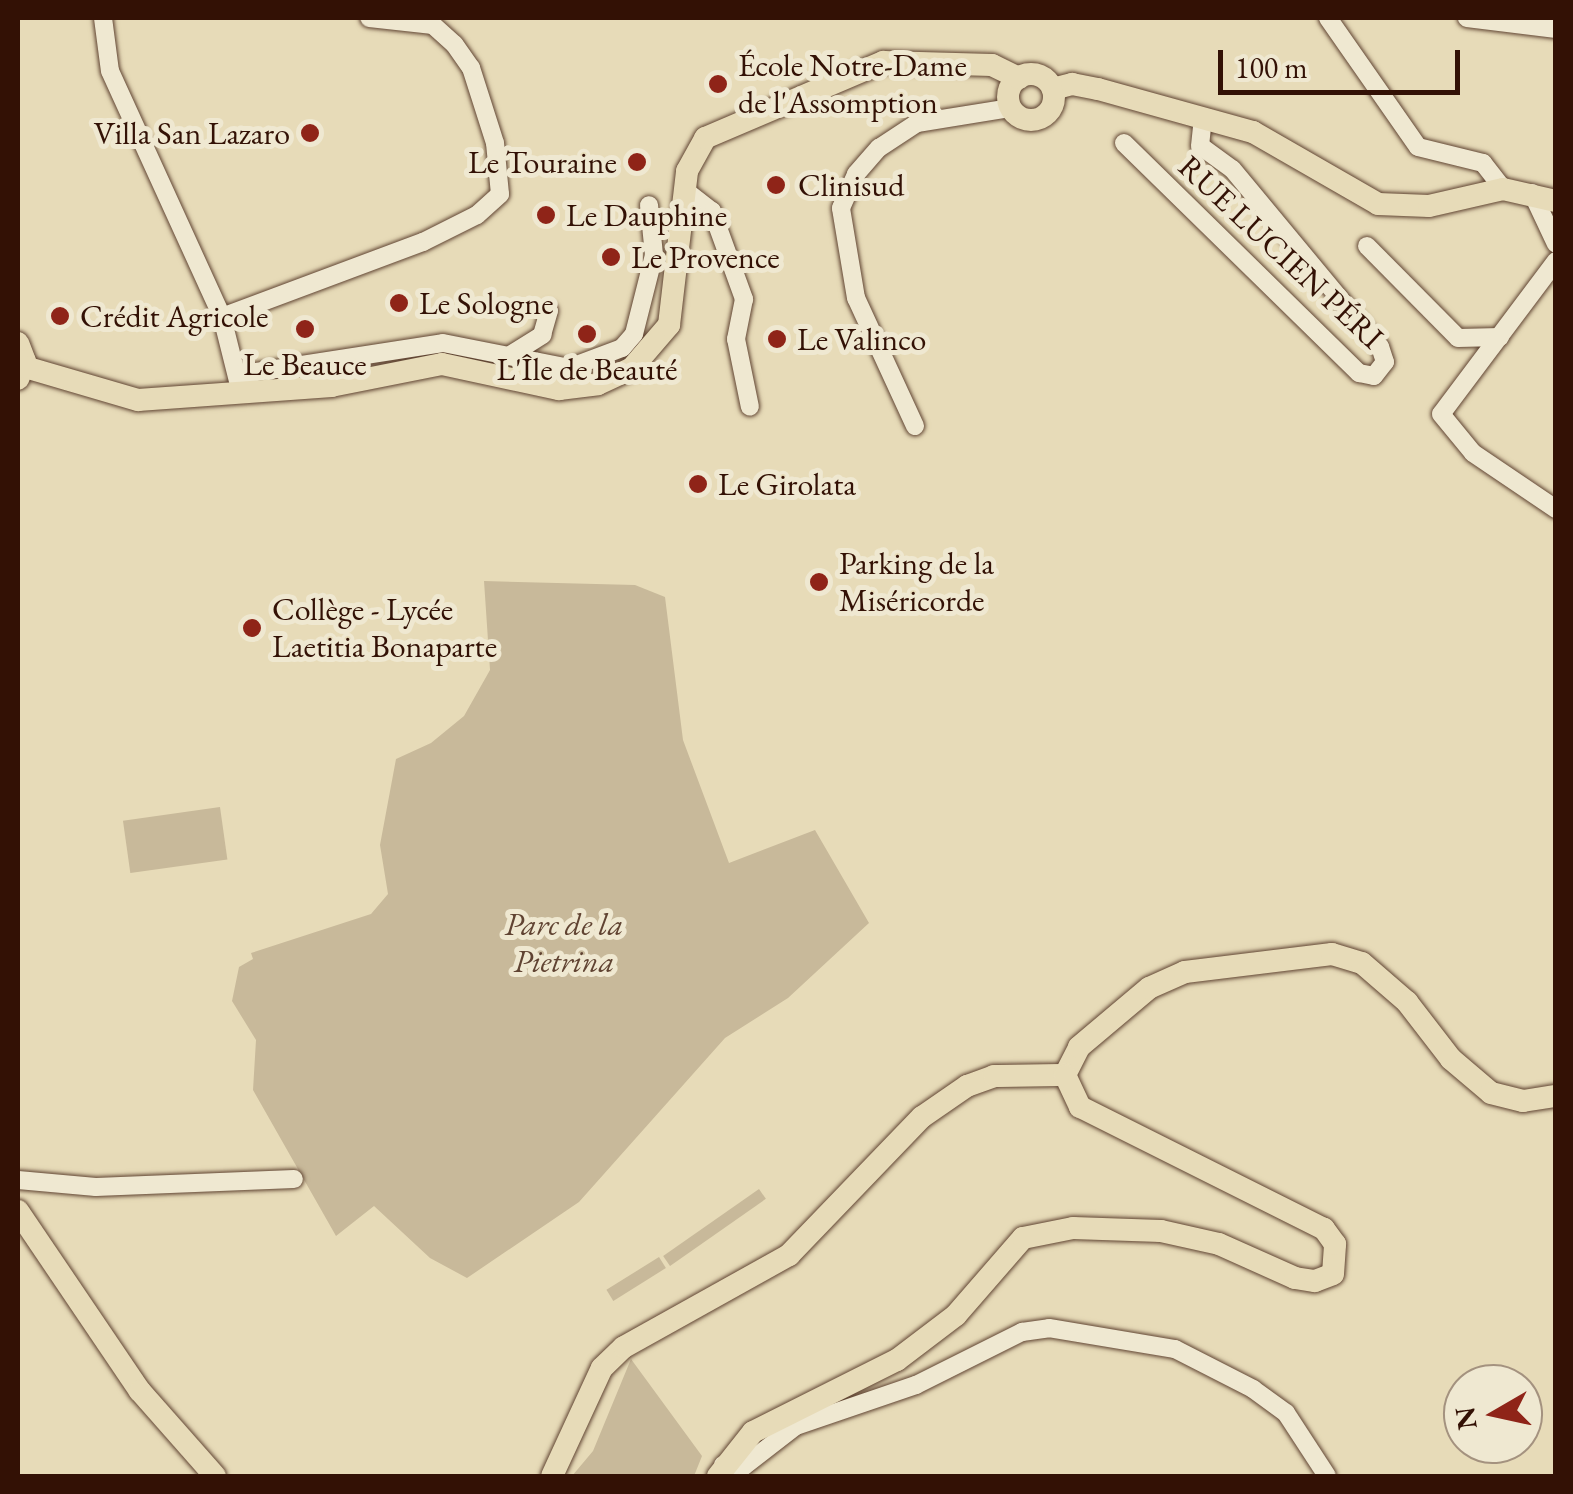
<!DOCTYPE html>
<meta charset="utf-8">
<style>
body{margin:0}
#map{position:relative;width:1573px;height:1494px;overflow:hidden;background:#e7dbb8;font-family:"EB Garamond",serif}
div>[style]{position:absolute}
.green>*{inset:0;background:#c8b99a;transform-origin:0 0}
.roads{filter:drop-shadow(0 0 2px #604432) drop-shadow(0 0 2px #604432)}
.minor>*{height:18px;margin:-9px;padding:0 9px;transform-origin:9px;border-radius:9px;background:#efe8d1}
.major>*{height:22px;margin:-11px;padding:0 11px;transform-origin:11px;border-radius:11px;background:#e7dbb8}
.major>.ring{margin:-11px;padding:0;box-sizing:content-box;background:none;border:22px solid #e7dbb8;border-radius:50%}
.dots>*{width:28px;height:28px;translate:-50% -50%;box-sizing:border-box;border:5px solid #efe8d1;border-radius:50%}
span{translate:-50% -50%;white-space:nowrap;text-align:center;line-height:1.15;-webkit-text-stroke:10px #efe8d1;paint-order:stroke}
.poi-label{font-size:32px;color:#331105}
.left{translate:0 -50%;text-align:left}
.right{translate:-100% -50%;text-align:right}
.street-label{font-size:32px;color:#331105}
.park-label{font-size:32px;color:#604332;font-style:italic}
.frame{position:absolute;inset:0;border:20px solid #331105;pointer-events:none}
.north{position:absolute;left:1443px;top:1364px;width:100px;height:100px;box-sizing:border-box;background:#efe8d1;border:2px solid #a4927f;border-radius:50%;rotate:261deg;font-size:28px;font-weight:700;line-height:40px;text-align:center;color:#331105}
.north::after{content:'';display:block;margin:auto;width:35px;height:45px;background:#8f2418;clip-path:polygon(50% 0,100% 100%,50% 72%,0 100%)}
.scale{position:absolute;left:1218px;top:50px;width:242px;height:45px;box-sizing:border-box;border:5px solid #331105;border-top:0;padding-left:12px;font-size:30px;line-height:35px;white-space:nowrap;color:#331105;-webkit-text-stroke:8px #efe8d1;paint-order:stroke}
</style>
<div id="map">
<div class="green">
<i style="clip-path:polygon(484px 581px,635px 585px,665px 597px,683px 740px,729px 863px,815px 830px,869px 923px,788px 998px,725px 1038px,579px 1202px,467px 1278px,430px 1258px,374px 1206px,336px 1236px,253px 1090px,256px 1040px,232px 1001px,239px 967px,253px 959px,251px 953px,371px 914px,388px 894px,380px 845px,396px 759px,431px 743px,464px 716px,490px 670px)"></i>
<i style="left:220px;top:807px;width:53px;height:98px;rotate:82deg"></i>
<i style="left:759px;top:1189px;width:12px;height:117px;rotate:55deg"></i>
<i style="left:659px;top:1257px;width:13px;height:62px;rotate:58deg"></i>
<i style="clip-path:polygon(631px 1359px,702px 1456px,694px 1476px,572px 1476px,593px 1451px)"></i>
</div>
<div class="roads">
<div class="minor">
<i style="left:103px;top:18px;width:53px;rotate:82.5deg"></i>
<i style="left:110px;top:71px;width:270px;rotate:65.5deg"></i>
<i style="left:222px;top:317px;width:70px;rotate:76deg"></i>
<i style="left:1328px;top:18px;width:157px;rotate:55.1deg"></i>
<i style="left:1418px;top:147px;width:67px;rotate:13.8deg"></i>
<i style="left:1483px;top:163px;width:33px;rotate:52deg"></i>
<i style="left:1467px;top:18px;width:90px;rotate:7deg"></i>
<i style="left:1124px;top:143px;width:329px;rotate:44.4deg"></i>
<i style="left:1359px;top:373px;width:15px;rotate:11deg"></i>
<i style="left:1374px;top:376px;width:18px;rotate:-52deg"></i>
<i style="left:1385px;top:362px;width:16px;rotate:-108deg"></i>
<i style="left:1380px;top:347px;width:231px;rotate:-129.7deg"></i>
<i style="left:1232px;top:169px;width:39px;rotate:-144deg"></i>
<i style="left:1200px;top:146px;width:29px;rotate:-84deg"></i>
<i style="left:686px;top:191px;width:33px;rotate:38deg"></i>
<i style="left:712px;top:211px;width:94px;rotate:70deg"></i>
<i style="left:744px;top:299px;width:41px;rotate:101.3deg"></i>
<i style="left:736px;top:339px;width:69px;rotate:78.4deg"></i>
<i style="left:1532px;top:193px;width:56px;rotate:64.8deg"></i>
<i style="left:1367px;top:246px;width:129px;rotate:45.3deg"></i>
<i style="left:1458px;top:338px;width:42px;rotate:-1.4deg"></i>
<i style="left:1556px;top:261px;width:191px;rotate:126.9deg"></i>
<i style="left:1441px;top:414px;width:50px;rotate:50.6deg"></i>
<i style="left:1473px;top:453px;width:100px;rotate:34deg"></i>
<i style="left:222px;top:317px;width:215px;rotate:-20.5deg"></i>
<i style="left:423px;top:242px;width:60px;rotate:-26.6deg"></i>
<i style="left:477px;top:215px;width:31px;rotate:-42deg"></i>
<i style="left:500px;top:194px;width:51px;rotate:-95.6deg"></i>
<i style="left:495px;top:143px;width:79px;rotate:-107.7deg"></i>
<i style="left:471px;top:68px;width:29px;rotate:-125deg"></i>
<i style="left:454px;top:44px;width:28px;rotate:-138deg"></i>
<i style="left:433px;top:25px;width:64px;rotate:-173.8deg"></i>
<i style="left:512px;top:354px;width:36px;rotate:-32deg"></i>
<i style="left:542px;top:335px;width:25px;rotate:-74deg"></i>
<i style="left:237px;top:375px;width:208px;rotate:-8.8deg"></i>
<i style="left:443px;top:343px;width:128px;rotate:11.2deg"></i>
<i style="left:569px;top:368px;width:57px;rotate:-20.7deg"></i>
<i style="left:622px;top:348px;width:18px;rotate:-49deg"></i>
<i style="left:634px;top:334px;width:81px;rotate:-75.8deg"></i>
<i style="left:654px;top:255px;width:50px;rotate:-95.7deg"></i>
<i style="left:915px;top:426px;width:141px;rotate:-114.7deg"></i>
<i style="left:856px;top:298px;width:91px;rotate:-99.5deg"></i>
<i style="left:841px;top:208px;width:37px;rotate:-66deg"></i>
<i style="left:856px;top:174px;width:35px;rotate:-49deg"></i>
<i style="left:879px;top:148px;width:45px;rotate:-33.3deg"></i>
<i style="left:917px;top:123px;width:95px;rotate:-9.1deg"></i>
<i style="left:18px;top:1180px;width:78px;rotate:5.1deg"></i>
<i style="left:96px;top:1187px;width:198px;rotate:-2.3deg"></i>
<i style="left:723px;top:1465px;width:21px;rotate:3deg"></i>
<i style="left:744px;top:1466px;width:66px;rotate:-37.6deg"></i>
<i style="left:796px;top:1426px;width:127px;rotate:-18.9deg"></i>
<i style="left:916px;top:1385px;width:119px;rotate:-26.6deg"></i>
<i style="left:1022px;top:1332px;width:27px;rotate:-8deg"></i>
<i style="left:1049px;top:1328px;width:128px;rotate:9.5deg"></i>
<i style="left:1175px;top:1349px;width:88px;rotate:27.1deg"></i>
<i style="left:1253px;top:1389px;width:41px;rotate:36deg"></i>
<i style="left:1286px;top:1413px;width:75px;rotate:56.9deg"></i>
</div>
<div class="major">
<i class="ring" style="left:1008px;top:74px;width:24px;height:24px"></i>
<i style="left:1053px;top:89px;width:20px;rotate:-15deg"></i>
<i style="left:1072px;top:84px;width:26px;rotate:11deg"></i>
<i style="left:1098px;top:89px;width:161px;rotate:15.5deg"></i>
<i style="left:1253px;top:132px;width:144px;rotate:29.9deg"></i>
<i style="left:1378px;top:204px;width:51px;rotate:2.2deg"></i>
<i style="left:1429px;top:206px;width:76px;rotate:-12.9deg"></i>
<i style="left:1503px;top:189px;width:54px;rotate:12.8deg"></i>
<i style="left:18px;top:343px;width:19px;rotate:69deg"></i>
<i style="left:25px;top:361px;width:19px;rotate:111deg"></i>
<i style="left:25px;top:367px;width:118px;rotate:16.3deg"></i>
<i style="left:138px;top:400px;width:194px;rotate:-4.1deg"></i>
<i style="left:331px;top:386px;width:113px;rotate:-11.2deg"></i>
<i style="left:442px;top:364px;width:120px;rotate:12.1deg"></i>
<i style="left:559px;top:389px;width:39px;rotate:-7deg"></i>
<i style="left:598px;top:384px;width:38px;rotate:-25deg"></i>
<i style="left:632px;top:368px;width:57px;rotate:-49.3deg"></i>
<i style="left:669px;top:325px;width:155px;rotate:-83.3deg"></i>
<i style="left:687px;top:171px;width:38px;rotate:-61deg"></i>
<i style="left:705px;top:138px;width:194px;rotate:-23.1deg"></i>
<i style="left:883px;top:62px;width:109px;rotate:1.6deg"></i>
<i style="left:992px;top:65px;width:30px;rotate:26deg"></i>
<i style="left:1065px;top:1075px;width:31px;rotate:-63deg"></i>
<i style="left:1079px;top:1047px;width:92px;rotate:-40.1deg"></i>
<i style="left:1149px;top:988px;width:39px;rotate:-24deg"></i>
<i style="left:1185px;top:972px;width:148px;rotate:-7deg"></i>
<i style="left:1332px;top:954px;width:31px;rotate:17deg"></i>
<i style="left:1362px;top:963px;width:60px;rotate:40.9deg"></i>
<i style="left:1407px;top:1002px;width:72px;rotate:52.3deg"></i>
<i style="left:1451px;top:1059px;width:52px;rotate:40.4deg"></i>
<i style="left:1491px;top:1093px;width:33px;rotate:14deg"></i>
<i style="left:1523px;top:1101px;width:33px;rotate:-9deg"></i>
<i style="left:18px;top:1211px;width:217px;rotate:55.9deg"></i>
<i style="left:140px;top:1391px;width:113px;rotate:48.6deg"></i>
<i style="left:552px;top:1476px;width:119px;rotate:-65.2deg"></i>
<i style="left:602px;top:1368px;width:30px;rotate:-44deg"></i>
<i style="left:624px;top:1347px;width:189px;rotate:-29.1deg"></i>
<i style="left:789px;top:1255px;width:192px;rotate:-46.1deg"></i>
<i style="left:922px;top:1117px;width:55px;rotate:-34.6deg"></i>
<i style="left:967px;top:1086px;width:29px;rotate:-20deg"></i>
<i style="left:994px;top:1076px;width:71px;rotate:-0.8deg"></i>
<i style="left:718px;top:1476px;width:56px;rotate:-51.5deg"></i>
<i style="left:753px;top:1432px;width:161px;rotate:-26.6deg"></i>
<i style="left:897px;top:1360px;width:74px;rotate:-37.3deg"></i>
<i style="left:956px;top:1315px;width:102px;rotate:-49deg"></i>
<i style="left:1023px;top:1238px;width:51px;rotate:-11.3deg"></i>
<i style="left:1073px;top:1228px;width:88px;rotate:2deg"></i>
<i style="left:1161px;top:1231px;width:59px;rotate:12.6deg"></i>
<i style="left:1219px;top:1244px;width:83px;rotate:24.1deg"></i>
<i style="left:1295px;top:1278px;width:20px;rotate:9deg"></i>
<i style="left:1315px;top:1281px;width:19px;rotate:-21deg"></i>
<i style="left:1333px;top:1274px;width:30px;rotate:-86deg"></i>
<i style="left:1335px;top:1244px;width:19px;rotate:-126deg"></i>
<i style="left:1324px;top:1229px;width:273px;rotate:-153.4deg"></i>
<i style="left:1080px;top:1107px;width:35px;rotate:-115deg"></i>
</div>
</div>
<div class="dots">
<i style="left:718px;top:84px;background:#8f2418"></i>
<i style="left:310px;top:133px;background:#8f2418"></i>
<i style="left:637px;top:162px;background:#8f2418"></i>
<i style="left:776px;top:185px;background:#8f2418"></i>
<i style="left:546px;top:215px;background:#8f2418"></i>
<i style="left:611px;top:257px;background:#8f2418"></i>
<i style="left:399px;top:303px;background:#8f2418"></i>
<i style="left:60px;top:316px;background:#8f2418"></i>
<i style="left:305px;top:329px;background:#8f2418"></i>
<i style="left:587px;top:334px;background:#8f2418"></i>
<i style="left:777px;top:339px;background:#8f2418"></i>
<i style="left:698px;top:484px;background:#8f2418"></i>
<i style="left:819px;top:582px;background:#8f2418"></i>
<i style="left:252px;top:628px;background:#8f2418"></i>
</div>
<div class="poi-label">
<span class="left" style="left:738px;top:84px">École Notre-Dame<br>de l'Assomption</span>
<span class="right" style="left:290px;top:133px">Villa San Lazaro</span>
<span class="right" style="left:617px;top:162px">Le Touraine</span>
<span class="left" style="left:798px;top:185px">Clinisud</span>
<span class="left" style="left:566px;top:215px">Le Dauphine</span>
<span class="left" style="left:631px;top:257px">Le Provence</span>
<span class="left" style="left:419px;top:303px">Le Sologne</span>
<span class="left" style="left:80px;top:316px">Crédit Agricole</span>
<span class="left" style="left:797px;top:339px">Le Valinco</span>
<span style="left:305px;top:364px">Le Beauce</span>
<span style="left:587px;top:369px">L'Île de Beauté</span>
<span class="left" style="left:718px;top:484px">Le Girolata</span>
<span class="left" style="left:839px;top:582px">Parking de la<br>Miséricorde</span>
<span class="left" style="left:272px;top:628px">Collège - Lycée<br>Laetitia Bonaparte</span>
</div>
<div class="street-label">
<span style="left:1281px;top:252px;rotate:43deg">RUE LUCIEN PÉRI</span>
</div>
<div class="park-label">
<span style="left:564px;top:943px">Parc de la<br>Pietrina</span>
</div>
<div class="frame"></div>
<div class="north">N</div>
<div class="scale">100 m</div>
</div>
